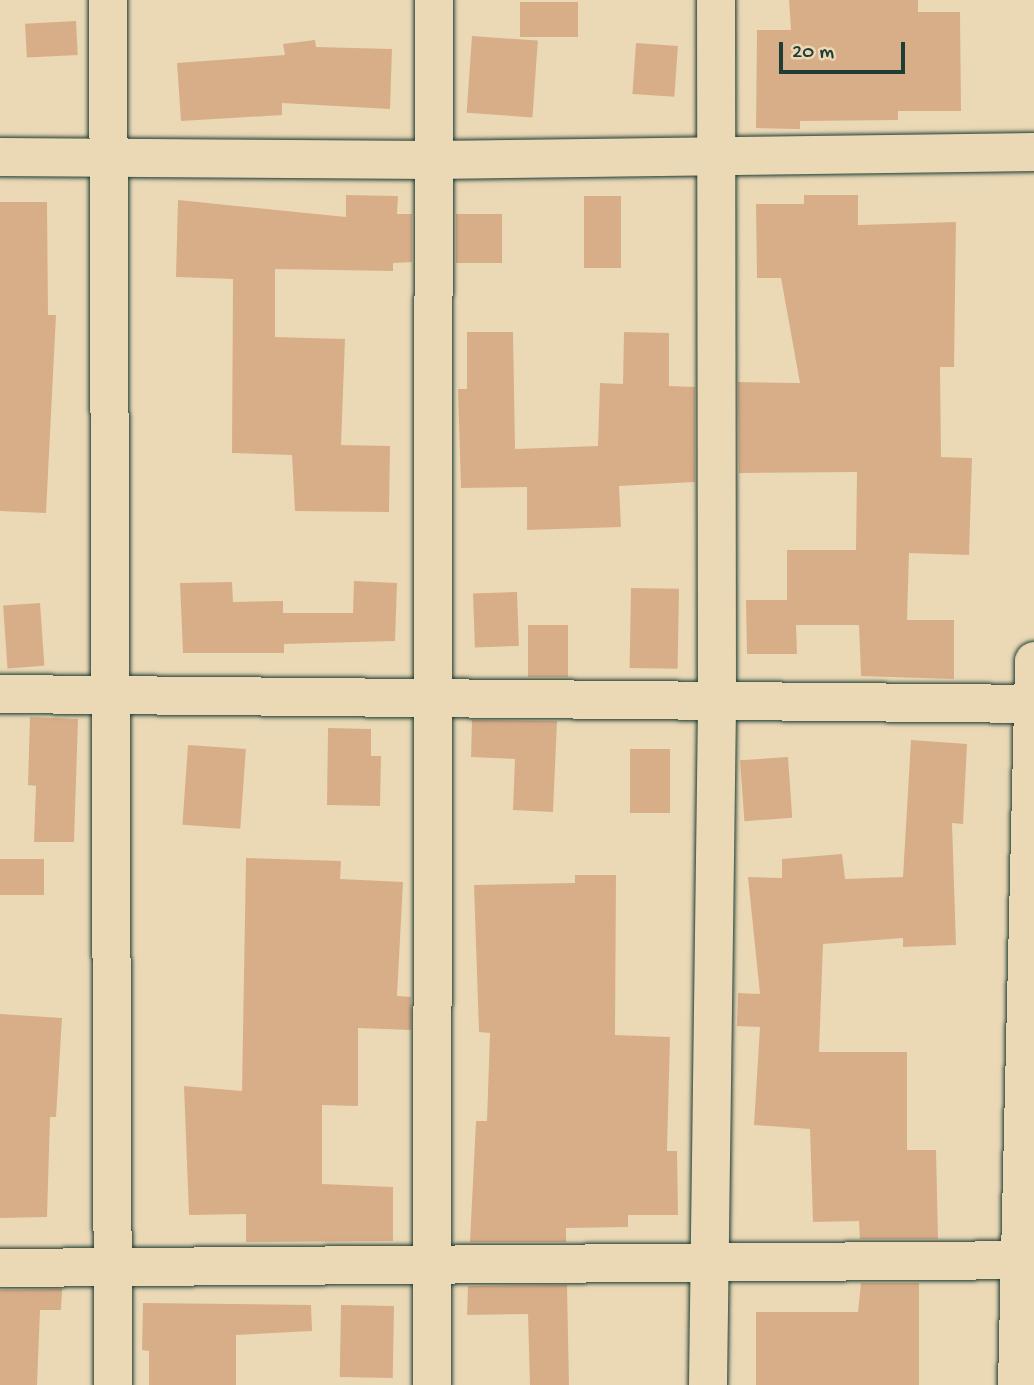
<!DOCTYPE html>
<style>
body{margin:0}
#map{position:relative;width:1034px;height:1385px;overflow:hidden;background:#ebd9b6;font-family:"Gochi Hand",sans-serif}
div>[style]{position:absolute}
.building>*{inset:0;background:#d8ae89;transform-origin:0 0}
.roads{filter:drop-shadow(0 0 2px #1f3d34) drop-shadow(0 0 2px #1f3d34)}
.minor>*{height:38px;margin:-19px;padding:0 19px;transform-origin:19px;border-radius:19px;background:#ebd9b6}
span{translate:-50% -50%;white-space:nowrap;text-align:center;line-height:1.15;-webkit-text-stroke:5px #ebd9b6;paint-order:stroke}
.scale{position:absolute;left:779px;top:42px;width:126px;height:32px;box-sizing:border-box;border:4px solid #1f3d34;border-top:0;padding-left:9px;font-size:21px;line-height:24px;white-space:nowrap;color:#1f3d34;-webkit-text-stroke:5px #ebd9b6;paint-order:stroke}
</style>
<div id="map">
<div class="building">
<i style="clip-path:polygon(789px 0,918px 0,918px 12px,960px 12px,961px 111px,898px 111px,898px 120px,800px 121px,800px 129px,756px 128px,757px 30px,791px 30px)"></i>
<i style="left:520px;top:2px;width:58px;height:35px"></i>
<i style="left:76px;top:21px;width:34px;height:51px;rotate:87deg"></i>
<i style="left:472px;top:36px;width:66px;height:77px;rotate:4deg"></i>
<i style="clip-path:polygon(315px 40px,316px 47px,392px 49px,390px 109px,282px 103px,282px 115px,181px 121px,177px 63px,285px 55px,283px 44px)"></i>
<i style="left:636px;top:43px;width:42px;height:51px;rotate:4deg"></i>
<i style="clip-path:polygon(346px 195px,398px 196px,397px 214px,412px 214px,412px 262px,393px 263px,393px 271px,275px 269px,275px 337px,345px 339px,341px 445px,390px 446px,389px 512px,295px 511px,292px 455px,232px 453px,233px 279px,176px 277px,178px 200px,346px 217px)"></i>
<i style="clip-path:polygon(804px 195px,858px 195px,858px 225px,956px 222px,954px 367px,940px 367px,941px 457px,972px 458px,969px 555px,909px 553px,907px 620px,954px 620px,954px 679px,861px 676px,859px 625px,796px 625px,797px 654px,747px 654px,746px 600px,787px 600px,787px 550px,856px 550px,857px 472px,739px 473px,738px 382px,800px 383px,781px 278px,757px 278px,756px 204px,804px 204px)"></i>
<i style="left:584px;top:196px;width:37px;height:72px"></i>
<i style="clip-path:polygon(0 202px,47px 202px,48px 315px,56px 315px,46px 513px,0 511px)"></i>
<i style="left:456px;top:214px;width:46px;height:49px"></i>
<i style="clip-path:polygon(467px 332px,513px 332px,515px 449px,598px 446px,600px 383px,623px 384px,624px 332px,669px 333px,669px 386px,695px 387px,695px 482px,619px 486px,621px 527px,527px 530px,527px 487px,461px 488px,458px 389px,467px 389px)"></i>
<i style="clip-path:polygon(354px 581px,397px 583px,395px 641px,284px 644px,284px 653px,183px 653px,180px 583px,232px 582px,233px 602px,283px 601px,283px 613px,353px 613px)"></i>
<i style="left:631px;top:588px;width:48px;height:80px;rotate:1deg"></i>
<i style="left:517px;top:592px;width:54px;height:44px;rotate:88deg"></i>
<i style="left:40px;top:603px;width:63px;height:37px;rotate:86deg"></i>
<i style="left:528px;top:625px;width:40px;height:52px"></i>
<i style="clip-path:polygon(30px 717px,78px 719px,74px 842px,34px 842px,36px 786px,28px 785px)"></i>
<i style="clip-path:polygon(472px 720px,557px 721px,553px 812px,513px 810px,515px 759px,471px 757px)"></i>
<i style="clip-path:polygon(328px 728px,371px 729px,371px 756px,381px 756px,380px 806px,327px 805px)"></i>
<i style="clip-path:polygon(911px 740px,967px 744px,963px 824px,952px 823px,956px 945px,903px 947px,903px 938px,823px 944px,819px 1052px,907px 1052px,907px 1150px,936px 1150px,938px 1239px,860px 1239px,859px 1221px,813px 1222px,810px 1129px,754px 1125px,760px 1027px,737px 1026px,738px 993px,760px 994px,748px 877px,782px 878px,782px 859px,842px 854px,845px 879px,903px 877px)"></i>
<i style="left:188px;top:745px;width:58px;height:80px;rotate:4deg"></i>
<i style="left:630px;top:749px;width:40px;height:64px"></i>
<i style="left:788px;top:757px;width:61px;height:48px;rotate:86deg"></i>
<i style="clip-path:polygon(246px 858px,341px 861px,340px 879px,403px 882px,397px 996px,411px 997px,411px 1030px,358px 1028px,358px 1106px,322px 1105px,322px 1184px,393px 1187px,393px 1241px,246px 1242px,246px 1214px,189px 1215px,184px 1086px,242px 1091px)"></i>
<i style="left:0;top:859px;width:44px;height:36px"></i>
<i style="clip-path:polygon(575px 875px,616px 875px,615px 1035px,670px 1037px,667px 1151px,677px 1151px,678px 1215px,628px 1215px,628px 1227px,566px 1228px,566px 1242px,470px 1242px,476px 1121px,487px 1121px,490px 1033px,479px 1032px,474px 885px,575px 883px)"></i>
<i style="clip-path:polygon(0 1014px,62px 1018px,56px 1117px,50px 1117px,47px 1217px,0 1218px)"></i>
<i style="clip-path:polygon(861px 1283px,919px 1283px,919px 1385px,756px 1385px,756px 1312px,858px 1312px)"></i>
<i style="clip-path:polygon(567px 1285px,569px 1385px,530px 1385px,528px 1314px,467px 1315px,468px 1286px)"></i>
<i style="clip-path:polygon(62px 1289px,61px 1310px,40px 1310px,37px 1385px,0 1385px,0 1290px)"></i>
<i style="clip-path:polygon(143px 1303px,311px 1305px,312px 1331px,236px 1335px,236px 1385px,149px 1385px,149px 1351px,142px 1350px)"></i>
<i style="left:341px;top:1305px;width:53px;height:72px;rotate:1deg"></i>
</div>
<div class="roads">
<div class="minor">
<i style="left:108px;top:0;width:1385px;rotate:89.79deg"></i>
<i style="left:0;top:157px;width:433px;rotate:0.4deg"></i>
<i style="left:433px;top:160px;width:601px;rotate:-0.76deg"></i>
<i style="left:0;top:694px;width:1034px;rotate:0.55deg"></i>
<i style="left:0;top:1268px;width:1034px;rotate:-0.44deg"></i>
<i style="left:432px;top:1385px;width:1385px;rotate:-89.92deg"></i>
<i style="left:708px;top:1385px;width:682px;rotate:-89.24deg"></i>
<i style="left:717px;top:703px;width:703px;rotate:-90.08deg"></i>
<i style="left:1017px;top:1385px;width:724px;rotate:-88.65deg"></i>
</div>
</div>
<div class="scale">20 m</div>
</div>
